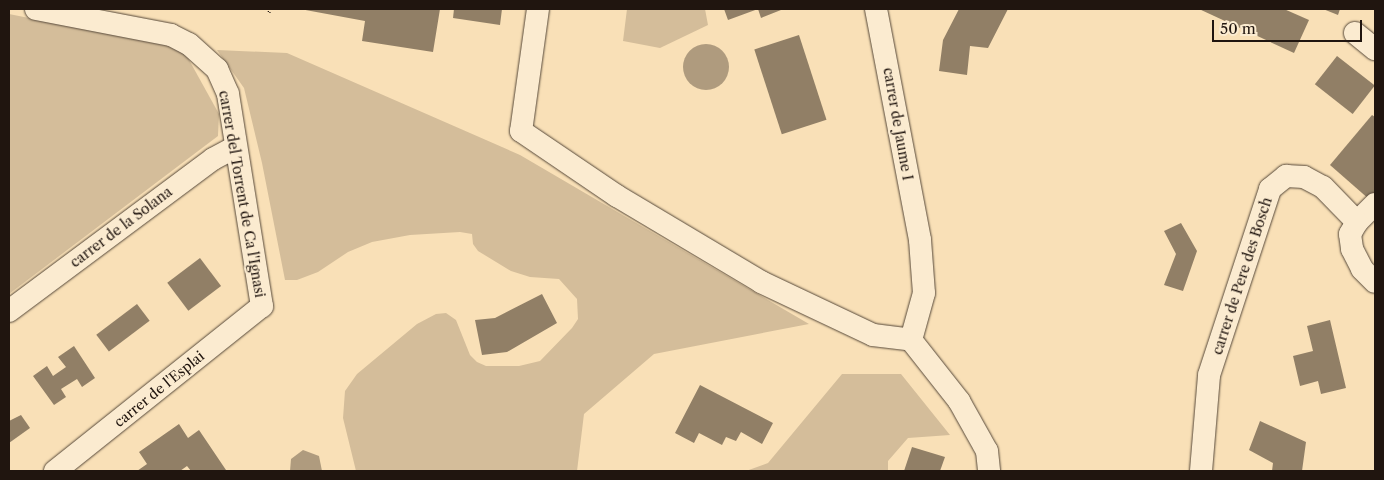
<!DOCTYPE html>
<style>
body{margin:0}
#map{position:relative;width:1384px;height:480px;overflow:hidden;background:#f9e0b7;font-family:"Libre Caslon Text",serif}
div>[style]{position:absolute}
.green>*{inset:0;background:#d4bd9a}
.water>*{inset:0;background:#af9b7e}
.round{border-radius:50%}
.building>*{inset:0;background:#917f66;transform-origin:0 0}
.path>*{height:3px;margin-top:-1.5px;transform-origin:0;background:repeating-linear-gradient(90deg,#20150f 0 1px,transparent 0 3.5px)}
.roads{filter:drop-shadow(0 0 1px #564839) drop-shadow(0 0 1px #564839)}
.minor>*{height:22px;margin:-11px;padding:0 11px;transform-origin:11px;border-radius:11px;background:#fbebd0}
span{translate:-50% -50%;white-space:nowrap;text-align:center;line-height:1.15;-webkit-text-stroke:4px #fbebd0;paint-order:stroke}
.street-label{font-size:14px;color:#20150f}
.frame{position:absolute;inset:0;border:10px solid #20150f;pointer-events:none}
.scale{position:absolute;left:1212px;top:20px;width:150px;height:22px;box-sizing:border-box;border:2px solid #20150f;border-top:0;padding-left:6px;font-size:15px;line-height:18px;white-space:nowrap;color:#20150f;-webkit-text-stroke:4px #fbebd0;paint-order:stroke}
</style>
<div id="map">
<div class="green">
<i style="clip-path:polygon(627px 9px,705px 9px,708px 25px,660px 48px,623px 41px)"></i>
<i style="clip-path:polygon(9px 14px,183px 49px,219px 114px,218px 136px,9px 294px)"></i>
<i style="clip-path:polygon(217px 50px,287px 53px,520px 155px,809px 324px,654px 354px,584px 414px,577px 471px,356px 471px,343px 418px,345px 391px,357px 374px,417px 324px,436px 314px,446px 313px,456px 320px,470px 355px,477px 362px,486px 366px,519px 366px,540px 361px,572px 328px,578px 319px,577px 299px,559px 279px,530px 277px,511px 271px,478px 251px,473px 244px,472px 234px,460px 232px,410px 235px,372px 242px,348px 252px,318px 272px,297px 280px,285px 280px,262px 163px,244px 88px)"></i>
<i style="clip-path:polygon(842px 374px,901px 374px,950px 435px,908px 438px,888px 461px,888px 471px,746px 471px,768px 463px)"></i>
</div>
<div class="water">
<i class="round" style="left:683px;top:44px;width:46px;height:46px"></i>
<i style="clip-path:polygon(303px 450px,319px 456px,322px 471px,290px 471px,291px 459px)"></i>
</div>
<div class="building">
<i style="clip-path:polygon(300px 9px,440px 9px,433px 52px,362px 41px,365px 21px)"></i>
<i style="clip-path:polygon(454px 9px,502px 9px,500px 25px,453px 18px)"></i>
<i style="clip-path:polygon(724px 9px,780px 9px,781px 10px,761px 18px,758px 9px,728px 20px)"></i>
<i style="clip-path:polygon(959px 9px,1008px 9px,988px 48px,970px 46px,967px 75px,939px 71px,943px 40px)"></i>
<i style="clip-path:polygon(1199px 9px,1284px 9px,1309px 20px,1294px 53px)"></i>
<i style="clip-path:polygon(1323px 9px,1340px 9px,1338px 15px)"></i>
<i style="left:799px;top:35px;width:89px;height:47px;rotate:72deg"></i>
<i style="left:1337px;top:56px;width:48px;height:36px;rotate:38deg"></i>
<i style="clip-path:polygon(1372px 115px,1375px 117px,1375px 194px,1370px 200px,1330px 165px)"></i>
<i style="clip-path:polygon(1181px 223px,1197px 251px,1183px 291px,1164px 285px,1176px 254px,1164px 231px)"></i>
<i style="left:200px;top:258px;width:35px;height:41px;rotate:53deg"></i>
<i style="clip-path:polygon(542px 294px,557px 323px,507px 352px,482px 355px,475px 320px,495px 318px)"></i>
<i style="left:137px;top:304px;width:21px;height:51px;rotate:53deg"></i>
<i style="clip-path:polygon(1330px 320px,1346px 388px,1321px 394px,1318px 381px,1300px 386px,1293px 356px,1313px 351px,1307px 326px)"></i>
<i style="clip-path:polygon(74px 346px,95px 378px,82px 387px,77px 379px,61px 389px,66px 397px,54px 405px,33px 376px,47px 366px,53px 376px,66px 367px,58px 357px)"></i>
<i style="clip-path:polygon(700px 385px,773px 423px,762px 444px,741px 432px,736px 441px,726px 437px,722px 445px,699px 433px,694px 443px,675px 433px)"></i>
<i style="clip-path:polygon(21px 415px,30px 428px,9px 443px,9px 421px)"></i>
<i style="clip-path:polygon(1260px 421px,1306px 442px,1302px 471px,1272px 471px,1273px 463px,1249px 450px)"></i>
<i style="clip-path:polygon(179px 424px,188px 438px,199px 430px,226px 470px,191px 471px,187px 466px,180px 471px,137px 471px,147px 464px,139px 452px)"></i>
<i style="clip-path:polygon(912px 447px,945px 457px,940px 471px,904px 471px)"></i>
</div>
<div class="path">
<i style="left:269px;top:12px;width:3px;rotate:-72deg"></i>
</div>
<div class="roads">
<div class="minor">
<i style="left:36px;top:9px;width:137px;rotate:10.9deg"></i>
<i style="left:171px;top:35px;width:20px;rotate:27deg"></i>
<i style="left:189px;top:44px;width:38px;rotate:42deg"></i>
<i style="left:217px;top:69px;width:27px;rotate:66deg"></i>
<i style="left:228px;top:94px;width:215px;rotate:80.9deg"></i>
<i style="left:262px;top:306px;width:265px;rotate:141.4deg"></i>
<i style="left:538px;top:9px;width:123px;rotate:97.9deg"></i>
<i style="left:521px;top:131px;width:116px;rotate:34.1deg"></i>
<i style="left:617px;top:196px;width:168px;rotate:30.8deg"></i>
<i style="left:761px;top:282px;width:124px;rotate:25.3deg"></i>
<i style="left:873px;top:335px;width:38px;rotate:7deg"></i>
<i style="left:911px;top:340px;width:78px;rotate:51.8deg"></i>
<i style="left:959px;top:401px;width:57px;rotate:60.8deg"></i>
<i style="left:987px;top:451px;width:20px;rotate:84deg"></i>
<i style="left:876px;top:9px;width:235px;rotate:79.2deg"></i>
<i style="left:920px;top:240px;width:53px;rotate:85.7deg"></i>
<i style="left:924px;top:293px;width:49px;rotate:105.5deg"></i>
<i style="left:1355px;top:33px;width:26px;rotate:39deg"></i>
<i style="left:1375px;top:204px;width:25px;rotate:135deg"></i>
<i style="left:1357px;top:222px;width:14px;rotate:120deg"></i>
<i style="left:1350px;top:234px;width:15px;rotate:82deg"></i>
<i style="left:1352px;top:249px;width:22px;rotate:63deg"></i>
<i style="left:1362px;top:269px;width:18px;rotate:45deg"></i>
<i style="left:9px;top:311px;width:254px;rotate:-36.7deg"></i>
<i style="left:213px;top:159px;width:26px;rotate:-28deg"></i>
<i style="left:1201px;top:471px;width:96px;rotate:-85.2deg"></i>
<i style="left:1209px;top:375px;width:196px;rotate:-71.8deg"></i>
<i style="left:1270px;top:189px;width:21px;rotate:-39deg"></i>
<i style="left:1286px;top:176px;width:18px;rotate:3deg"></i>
<i style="left:1304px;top:177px;width:21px;rotate:28deg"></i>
<i style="left:1323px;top:187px;width:49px;rotate:45.8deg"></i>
</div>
</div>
<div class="street-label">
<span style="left:898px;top:124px;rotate:80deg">carrer de Jaume I</span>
<span style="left:242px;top:194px;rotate:80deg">carrer del Torrent de Ca l'Ignasi</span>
<span style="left:121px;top:227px;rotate:-37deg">carrer de la Solana</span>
<span style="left:1242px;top:276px;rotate:-72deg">carrer de Pere des Bosch</span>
<span style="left:159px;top:389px;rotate:-39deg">carrer de l'Esplai</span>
</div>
<div class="frame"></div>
<div class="scale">50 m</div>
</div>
